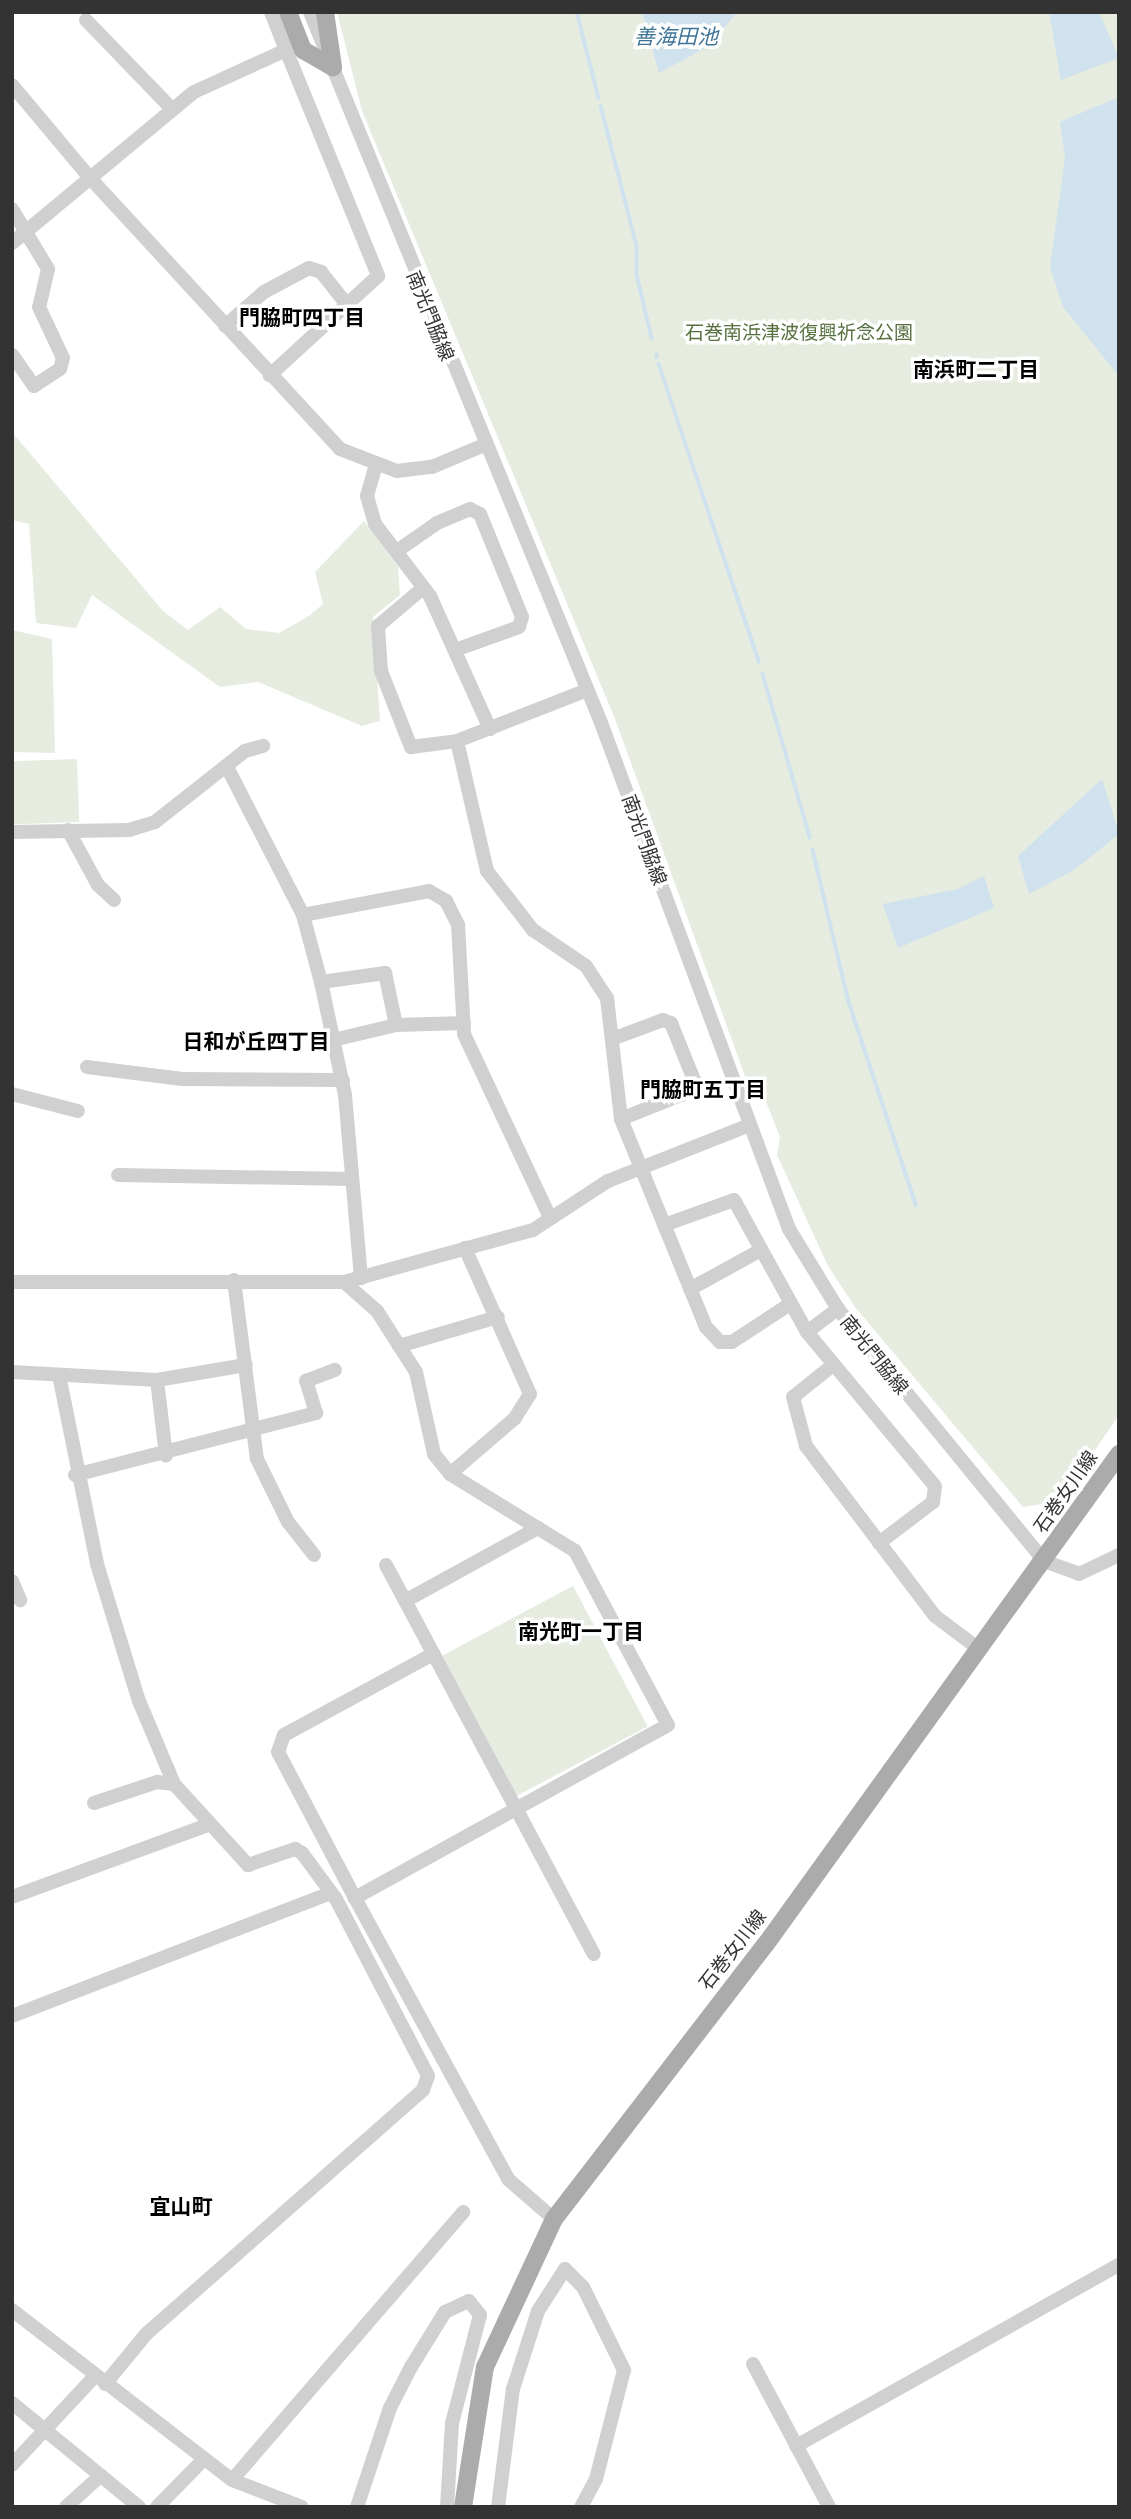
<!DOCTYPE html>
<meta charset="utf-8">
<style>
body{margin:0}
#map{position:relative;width:1131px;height:2519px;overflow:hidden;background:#fff;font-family:"Space Grotesk","Noto Sans JP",sans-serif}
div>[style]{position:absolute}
.green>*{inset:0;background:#e6ecdf;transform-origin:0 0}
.water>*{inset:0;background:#cfe2ee}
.stream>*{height:3.5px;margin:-1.75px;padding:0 1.75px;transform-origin:1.75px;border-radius:1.75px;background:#cfe2ee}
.minor>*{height:14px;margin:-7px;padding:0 7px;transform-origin:7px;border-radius:7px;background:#d0d0d0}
.major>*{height:18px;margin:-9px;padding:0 9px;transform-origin:9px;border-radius:9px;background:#ababab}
span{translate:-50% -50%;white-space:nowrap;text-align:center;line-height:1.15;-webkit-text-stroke:7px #fff;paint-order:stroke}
.street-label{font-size:19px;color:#333}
.park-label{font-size:19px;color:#56703f}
.water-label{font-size:21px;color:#3f7597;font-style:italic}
.neighbourhood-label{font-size:21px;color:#000;font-weight:700}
.frame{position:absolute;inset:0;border:14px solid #333;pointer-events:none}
</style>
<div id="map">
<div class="green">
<i style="clip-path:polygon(337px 12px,1119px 12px,1119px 1415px,1060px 1501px,1023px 1507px,855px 1307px,828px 1266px,777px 1155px,780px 1137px,765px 1099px,749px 1087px,615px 719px,362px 111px)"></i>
<i style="clip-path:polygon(12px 432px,163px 611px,188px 630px,220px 607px,246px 629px,279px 633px,309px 616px,323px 604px,315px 572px,364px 521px,398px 566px,400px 595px,373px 617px,380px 721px,362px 726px,258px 682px,220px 687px,92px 595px,76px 628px,36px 623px,29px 524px,12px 520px)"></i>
<i style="clip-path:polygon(12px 630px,52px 639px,55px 753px,12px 752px)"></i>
<i style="left:77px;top:759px;width:63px;height:65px;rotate:88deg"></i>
<i style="left:573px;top:1586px;width:159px;height:148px;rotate:62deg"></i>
</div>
<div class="water">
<i style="clip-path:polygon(642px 12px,737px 12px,709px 46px,659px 73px)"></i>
<i style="clip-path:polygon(1049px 12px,1099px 12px,1119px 58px,1061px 80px)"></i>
<i style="clip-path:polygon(1119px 97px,1117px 191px,1119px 376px,1063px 307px,1050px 267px,1065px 158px,1060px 122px)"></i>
<i style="clip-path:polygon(1102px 779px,1119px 834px,1074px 870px,1029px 894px,1018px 856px)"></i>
<i style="clip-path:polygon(984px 876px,994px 908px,898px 948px,883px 904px,958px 889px)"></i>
</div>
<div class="stream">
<i style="left:577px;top:12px;width:89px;rotate:75.7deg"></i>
<i style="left:601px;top:106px;width:145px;rotate:75.6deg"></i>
<i style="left:637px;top:246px;width:29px;rotate:90deg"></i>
<i style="left:637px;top:275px;width:65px;rotate:76.6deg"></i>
<i style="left:657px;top:354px;width:3px;rotate:90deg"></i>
<i style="left:659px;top:364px;width:314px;rotate:71.4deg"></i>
<i style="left:763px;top:674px;width:170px;rotate:73.9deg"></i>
<i style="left:813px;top:850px;width:156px;rotate:76.7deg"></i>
<i style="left:849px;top:1002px;width:214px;rotate:71.7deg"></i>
</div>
<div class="minor">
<i style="left:271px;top:12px;width:41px;rotate:68.5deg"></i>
<i style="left:310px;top:12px;width:765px;rotate:67.73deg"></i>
<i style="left:600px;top:720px;width:543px;rotate:69.63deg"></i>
<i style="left:789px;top:1229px;width:94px;rotate:58.5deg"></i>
<i style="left:838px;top:1309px;width:325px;rotate:50.7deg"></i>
<i style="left:1044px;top:1561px;width:37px;rotate:20deg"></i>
<i style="left:1079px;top:1574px;width:44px;rotate:-25.4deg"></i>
<i style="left:86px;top:20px;width:124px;rotate:46deg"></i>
<i style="left:12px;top:85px;width:123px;rotate:50deg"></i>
<i style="left:91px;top:179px;width:367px;rotate:47.3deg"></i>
<i style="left:340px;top:449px;width:61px;rotate:21.1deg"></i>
<i style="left:397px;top:471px;width:35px;rotate:-7deg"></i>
<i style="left:432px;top:467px;width:56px;rotate:-22.9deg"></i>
<i style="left:12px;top:209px;width:70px;rotate:59deg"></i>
<i style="left:48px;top:269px;width:39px;rotate:103deg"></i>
<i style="left:39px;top:307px;width:56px;rotate:64.8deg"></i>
<i style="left:63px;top:358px;width:11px;rotate:105deg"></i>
<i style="left:60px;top:369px;width:31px;rotate:147deg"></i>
<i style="left:34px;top:386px;width:38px;rotate:-125deg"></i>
<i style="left:12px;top:243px;width:236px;rotate:-39.7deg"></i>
<i style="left:194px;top:92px;width:101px;rotate:-24.5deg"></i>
<i style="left:286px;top:50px;width:244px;rotate:67.8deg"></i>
<i style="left:378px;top:276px;width:147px;rotate:137.5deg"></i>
<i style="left:225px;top:326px;width:52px;rotate:-41.1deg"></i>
<i style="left:264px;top:292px;width:51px;rotate:-28.1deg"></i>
<i style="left:309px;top:268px;width:13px;rotate:18deg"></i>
<i style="left:321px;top:272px;width:43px;rotate:51.5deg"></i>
<i style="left:375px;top:468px;width:29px;rotate:106deg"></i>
<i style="left:367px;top:496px;width:29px;rotate:74deg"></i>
<i style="left:375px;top:524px;width:91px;rotate:52.6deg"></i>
<i style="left:430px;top:596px;width:146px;rotate:65.7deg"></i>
<i style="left:397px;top:551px;width:49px;rotate:-35deg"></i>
<i style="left:437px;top:523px;width:36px;rotate:-23deg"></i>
<i style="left:470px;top:509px;width:11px;rotate:27deg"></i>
<i style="left:480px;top:514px;width:111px;rotate:67.8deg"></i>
<i style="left:522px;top:617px;width:10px;rotate:107deg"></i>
<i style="left:519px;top:627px;width:68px;rotate:160.2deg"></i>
<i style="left:423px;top:588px;width:59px;rotate:139.8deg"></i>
<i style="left:378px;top:626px;width:45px;rotate:86.2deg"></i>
<i style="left:381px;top:671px;width:82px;rotate:68.5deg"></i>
<i style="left:411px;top:747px;width:46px;rotate:-7.4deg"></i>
<i style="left:457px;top:741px;width:140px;rotate:-21.4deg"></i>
<i style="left:457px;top:741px;width:133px;rotate:77deg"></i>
<i style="left:487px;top:871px;width:75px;rotate:52.1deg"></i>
<i style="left:533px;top:930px;width:64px;rotate:34.2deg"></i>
<i style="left:586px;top:966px;width:38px;rotate:57deg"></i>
<i style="left:607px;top:998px;width:122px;rotate:83.4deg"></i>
<i style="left:621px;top:1119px;width:225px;rotate:67.8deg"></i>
<i style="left:706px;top:1327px;width:21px;rotate:47deg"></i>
<i style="left:720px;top:1342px;width:12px"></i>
<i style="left:732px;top:1342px;width:69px;rotate:-33.2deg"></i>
<i style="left:227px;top:767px;width:166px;rotate:62.8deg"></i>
<i style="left:303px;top:915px;width:69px;rotate:75deg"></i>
<i style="left:321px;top:982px;width:116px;rotate:78deg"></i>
<i style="left:345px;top:1095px;width:184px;rotate:85deg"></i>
<i style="left:68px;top:830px;width:63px;rotate:61.4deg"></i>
<i style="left:98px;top:885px;width:22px;rotate:43deg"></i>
<i style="left:12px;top:832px;width:117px;rotate:-1deg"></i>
<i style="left:129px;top:830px;width:27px;rotate:-17deg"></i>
<i style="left:155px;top:822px;width:115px;rotate:-38.3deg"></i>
<i style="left:245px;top:751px;width:19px;rotate:-16deg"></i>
<i style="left:303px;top:915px;width:128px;rotate:-10.8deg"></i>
<i style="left:429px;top:891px;width:20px;rotate:30deg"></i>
<i style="left:446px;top:901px;width:27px;rotate:63deg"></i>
<i style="left:458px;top:925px;width:109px;rotate:86.8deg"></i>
<i style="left:464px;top:1034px;width:203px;rotate:64.9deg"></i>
<i style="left:321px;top:982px;width:65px;rotate:-8deg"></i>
<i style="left:385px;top:973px;width:53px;rotate:78.1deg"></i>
<i style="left:612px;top:1039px;width:54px;rotate:-20.4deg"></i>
<i style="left:663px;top:1020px;width:9px;rotate:21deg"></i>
<i style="left:671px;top:1023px;width:61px;rotate:68deg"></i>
<i style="left:694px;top:1080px;width:11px;rotate:105deg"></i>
<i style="left:691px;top:1091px;width:75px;rotate:158.2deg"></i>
<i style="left:333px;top:1040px;width:65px;rotate:-13.4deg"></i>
<i style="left:396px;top:1025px;width:68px;rotate:-1.7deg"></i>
<i style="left:87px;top:1067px;width:96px;rotate:7.2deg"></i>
<i style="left:182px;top:1079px;width:161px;rotate:0.4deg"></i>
<i style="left:12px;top:1094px;width:68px;rotate:14.4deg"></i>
<i style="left:118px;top:1175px;width:234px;rotate:1deg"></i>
<i style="left:664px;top:1225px;width:74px;rotate:-19.7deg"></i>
<i style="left:734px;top:1200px;width:151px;rotate:61.1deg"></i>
<i style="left:807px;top:1332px;width:200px;rotate:50.3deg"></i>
<i style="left:935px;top:1486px;width:16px;rotate:97deg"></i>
<i style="left:933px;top:1502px;width:68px;rotate:142.8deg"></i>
<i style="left:234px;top:1280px;width:180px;rotate:82.7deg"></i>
<i style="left:257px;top:1459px;width:70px;rotate:63.8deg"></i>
<i style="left:288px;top:1522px;width:42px;rotate:51.8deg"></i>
<i style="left:12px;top:1282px;width:332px"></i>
<i style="left:344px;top:1282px;width:196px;rotate:-15.4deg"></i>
<i style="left:533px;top:1230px;width:90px;rotate:-33.2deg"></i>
<i style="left:608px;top:1181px;width:149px;rotate:-21.6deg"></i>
<i style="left:344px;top:1282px;width:44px;rotate:41.3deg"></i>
<i style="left:377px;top:1311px;width:72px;rotate:57.4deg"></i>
<i style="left:416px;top:1372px;width:84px;rotate:77.6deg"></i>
<i style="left:434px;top:1454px;width:26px;rotate:51deg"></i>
<i style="left:450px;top:1474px;width:147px;rotate:31.6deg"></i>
<i style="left:575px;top:1551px;width:197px;rotate:61.9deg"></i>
<i style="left:668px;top:1725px;width:358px;rotate:151.1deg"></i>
<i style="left:355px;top:1898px;width:165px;rotate:-117.8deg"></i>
<i style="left:278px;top:1752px;width:18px;rotate:-71deg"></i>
<i style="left:284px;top:1735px;width:170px;rotate:-28.5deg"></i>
<i style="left:690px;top:1289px;width:79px;rotate:-28.8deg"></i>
<i style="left:807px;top:1332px;width:39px;rotate:-37deg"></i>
<i style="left:399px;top:1346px;width:103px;rotate:-16.3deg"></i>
<i style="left:833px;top:1365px;width:51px;rotate:141.3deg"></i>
<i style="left:793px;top:1397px;width:51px;rotate:75.1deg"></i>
<i style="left:806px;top:1446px;width:213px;rotate:52.8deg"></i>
<i style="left:935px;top:1616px;width:55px;rotate:36.9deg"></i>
<i style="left:12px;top:1372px;width:145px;rotate:3.2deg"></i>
<i style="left:157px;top:1380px;width:90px;rotate:-9.6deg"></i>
<i style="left:59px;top:1375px;width:193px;rotate:78.6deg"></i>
<i style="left:97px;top:1564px;width:143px;rotate:73deg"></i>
<i style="left:139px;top:1701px;width:90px;rotate:67.1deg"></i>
<i style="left:157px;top:1380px;width:76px;rotate:83.2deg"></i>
<i style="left:450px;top:1474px;width:86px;rotate:-40.7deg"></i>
<i style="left:515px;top:1418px;width:28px;rotate:-58deg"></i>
<i style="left:530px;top:1394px;width:160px;rotate:-114deg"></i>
<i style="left:75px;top:1475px;width:249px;rotate:-14.4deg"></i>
<i style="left:316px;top:1413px;width:34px;rotate:-107deg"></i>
<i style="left:306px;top:1381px;width:31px;rotate:-21deg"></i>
<i style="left:386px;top:1565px;width:441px;rotate:61.9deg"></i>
<i style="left:12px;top:1581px;width:21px;rotate:67deg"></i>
<i style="left:405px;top:1601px;width:152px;rotate:-28.8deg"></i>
<i style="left:94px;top:1803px;width:66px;rotate:-18.4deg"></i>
<i style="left:157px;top:1782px;width:17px;rotate:7deg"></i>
<i style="left:174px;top:1784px;width:110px;rotate:47.6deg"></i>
<i style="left:248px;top:1865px;width:50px;rotate:-18.8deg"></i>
<i style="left:295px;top:1849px;width:8px;rotate:30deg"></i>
<i style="left:302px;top:1853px;width:57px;rotate:53.5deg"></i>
<i style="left:336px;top:1899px;width:199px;rotate:62.5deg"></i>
<i style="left:428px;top:2076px;width:15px;rotate:110deg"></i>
<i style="left:423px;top:2090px;width:368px;rotate:138.6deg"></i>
<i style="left:147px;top:2333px;width:66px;rotate:129.5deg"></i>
<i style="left:12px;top:1897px;width:209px;rotate:-20.2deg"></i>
<i style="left:355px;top:1898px;width:321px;rotate:61.4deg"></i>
<i style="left:509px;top:2180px;width:60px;rotate:40.9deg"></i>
<i style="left:12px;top:2016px;width:339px;rotate:-21.1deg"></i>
<i style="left:12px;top:2310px;width:278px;rotate:37.7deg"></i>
<i style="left:232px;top:2480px;width:75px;rotate:21.1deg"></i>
<i style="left:753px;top:2364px;width:162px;rotate:62deg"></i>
<i style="left:12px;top:2403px;width:164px;rotate:39.3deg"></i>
<i style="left:796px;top:2446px;width:370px;rotate:-29.3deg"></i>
<i style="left:12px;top:2465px;width:120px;rotate:-47deg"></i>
<i style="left:232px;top:2480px;width:354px;rotate:-49.2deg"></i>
<i style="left:66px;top:2507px;width:47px;rotate:-42.4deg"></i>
<i style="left:157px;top:2507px;width:67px;rotate:-45.6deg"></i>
<i style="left:357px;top:2507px;width:104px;rotate:-71.6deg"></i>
<i style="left:390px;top:2408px;width:46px;rotate:-62.9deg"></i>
<i style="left:411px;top:2367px;width:65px;rotate:-58.3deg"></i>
<i style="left:445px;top:2312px;width:26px;rotate:-25deg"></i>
<i style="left:469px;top:2301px;width:18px;rotate:52deg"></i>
<i style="left:480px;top:2315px;width:112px;rotate:104.5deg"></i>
<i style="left:452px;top:2423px;width:84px;rotate:93.4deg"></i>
<i style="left:498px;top:2507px;width:119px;rotate:-82.8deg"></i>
<i style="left:513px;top:2389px;width:82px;rotate:-72.2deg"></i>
<i style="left:538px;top:2311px;width:50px;rotate:-57.3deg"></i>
<i style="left:565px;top:2269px;width:25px;rotate:45deg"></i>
<i style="left:583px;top:2287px;width:93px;rotate:63.7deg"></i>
<i style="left:624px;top:2370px;width:113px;rotate:104.4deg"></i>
<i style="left:596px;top:2479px;width:32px;rotate:118deg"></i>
</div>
<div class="major">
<i style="left:288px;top:12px;width:41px;rotate:68.5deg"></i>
<i style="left:303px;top:50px;width:34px;rotate:30deg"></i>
<i style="left:325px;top:12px;width:56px;rotate:81.7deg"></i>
<i style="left:463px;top:2507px;width:142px;rotate:-81.1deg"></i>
<i style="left:485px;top:2367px;width:163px;rotate:-65deg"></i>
<i style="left:554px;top:2219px;width:347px;rotate:-52.4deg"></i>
<i style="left:766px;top:1944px;width:604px;rotate:-54.23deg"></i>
</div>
<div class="street-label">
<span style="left:430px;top:316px;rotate:68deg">南光門脇線</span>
<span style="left:644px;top:840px;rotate:70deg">南光門脇線</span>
<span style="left:874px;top:1355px;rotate:51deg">南光門脇線</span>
<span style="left:1066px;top:1492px;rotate:-55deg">石巻女川線</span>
<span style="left:733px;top:1950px;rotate:-52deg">石巻女川線</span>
</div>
<div class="park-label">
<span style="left:799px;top:333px">石巻南浜津波復興祈念公園</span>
</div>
<div class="water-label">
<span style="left:676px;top:37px">善海田池</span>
</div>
<div class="neighbourhood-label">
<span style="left:302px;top:318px">門脇町四丁目</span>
<span style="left:976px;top:370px">南浜町二丁目</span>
<span style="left:256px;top:1042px">日和が丘四丁目</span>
<span style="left:703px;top:1090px">門脇町五丁目</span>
<span style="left:581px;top:1632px">南光町一丁目</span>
<span style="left:181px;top:2207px">宜山町</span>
</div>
<div class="frame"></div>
</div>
